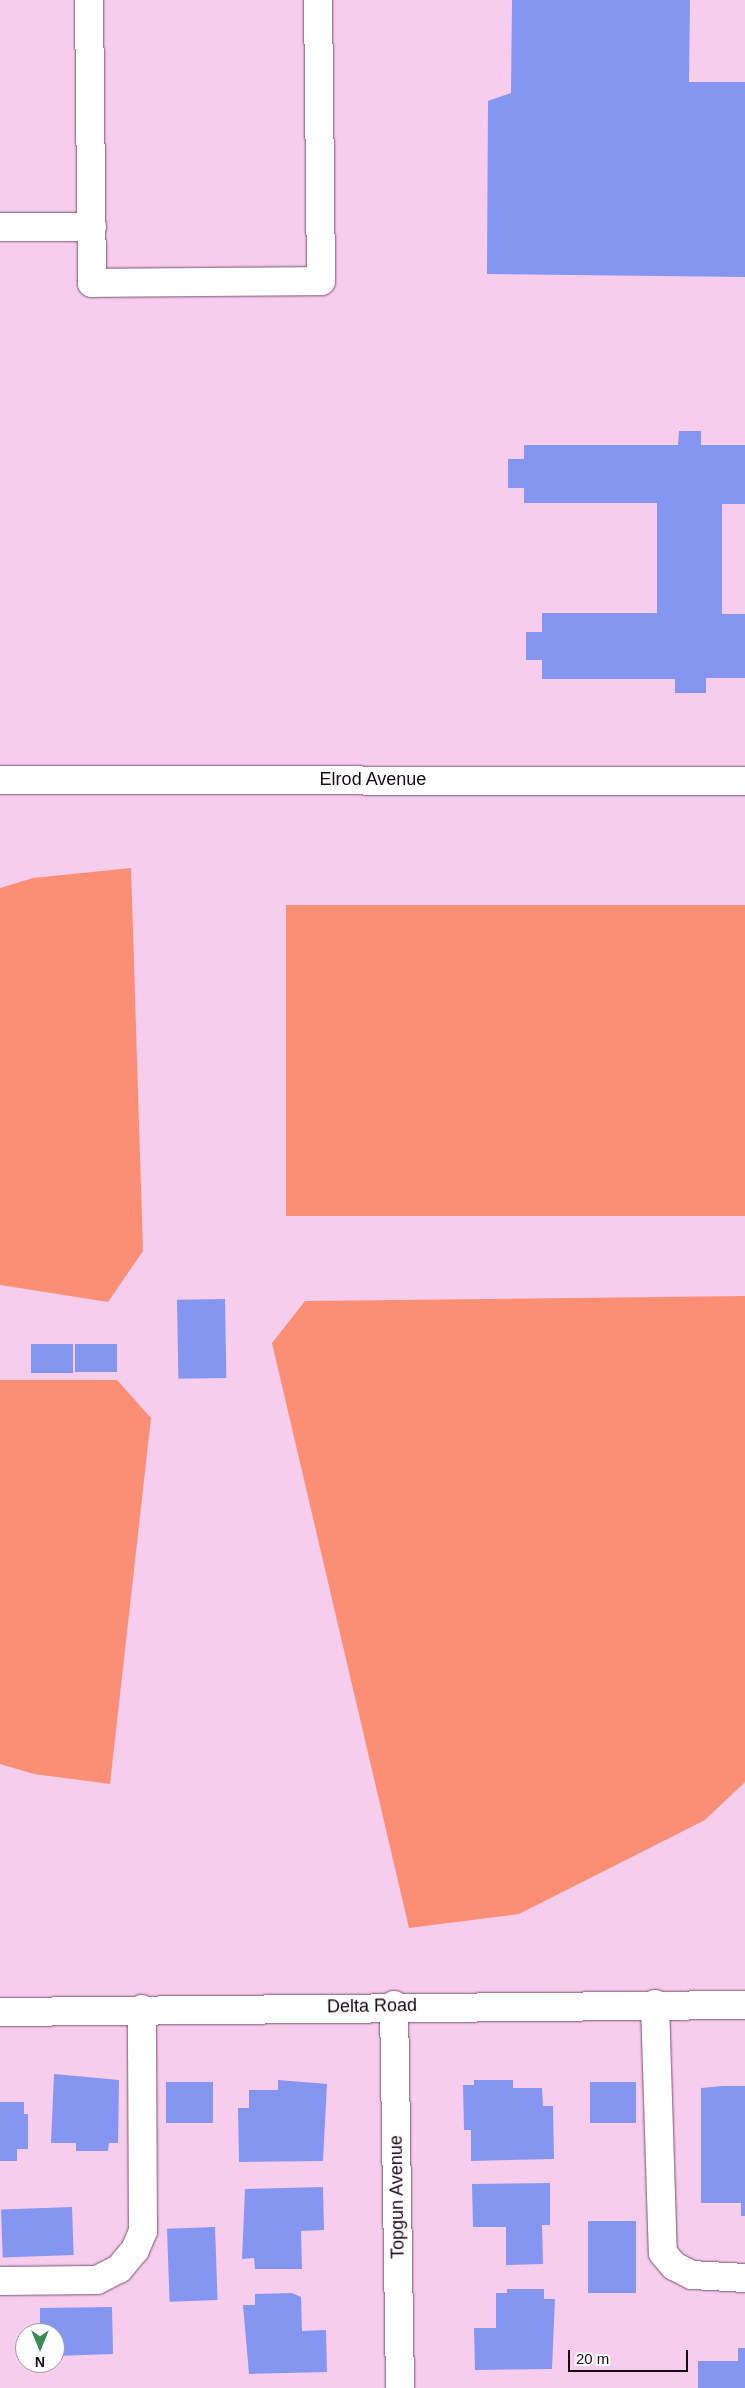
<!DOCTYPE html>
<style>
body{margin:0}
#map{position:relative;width:745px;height:2388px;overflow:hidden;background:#f7cded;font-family:Helvetica,sans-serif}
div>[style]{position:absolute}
.green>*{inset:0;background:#fa8f75;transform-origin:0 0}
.building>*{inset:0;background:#8596f0;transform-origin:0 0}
.roads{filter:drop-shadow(0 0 1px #77536f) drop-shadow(0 0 1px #77536f)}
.minor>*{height:28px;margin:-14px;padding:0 14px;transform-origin:14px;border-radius:14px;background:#fff}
span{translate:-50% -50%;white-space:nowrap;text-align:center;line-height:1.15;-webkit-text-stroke:5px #fdfdfd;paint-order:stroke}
.street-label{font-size:18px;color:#170a15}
.north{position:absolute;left:15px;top:2323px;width:50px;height:50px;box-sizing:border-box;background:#fdfdfd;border:1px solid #a19ca0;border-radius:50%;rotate:180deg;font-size:14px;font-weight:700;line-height:20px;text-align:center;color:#170a15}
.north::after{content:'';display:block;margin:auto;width:18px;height:22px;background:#3b8a5a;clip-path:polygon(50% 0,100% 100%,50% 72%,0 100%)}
.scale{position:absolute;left:568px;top:2350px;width:120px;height:22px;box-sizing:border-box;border:2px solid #170a15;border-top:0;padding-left:6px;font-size:15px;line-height:18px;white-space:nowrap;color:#170a15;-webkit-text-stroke:4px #fdfdfd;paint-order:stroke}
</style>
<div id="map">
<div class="green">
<i style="clip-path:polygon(131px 868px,143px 1251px,108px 1302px,0 1285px,0 888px,33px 878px)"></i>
<i style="left:286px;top:905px;width:459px;height:311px"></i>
<i style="clip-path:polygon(745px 1296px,745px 1782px,705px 1820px,519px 1914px,409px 1928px,272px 1343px,305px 1301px)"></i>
<i style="clip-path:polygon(0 1380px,117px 1380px,151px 1418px,110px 1784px,34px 1774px,0 1764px)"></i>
</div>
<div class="building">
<i style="clip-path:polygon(512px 0,690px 0,689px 82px,745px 82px,745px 277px,487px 274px,488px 101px,511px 93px)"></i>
<i style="clip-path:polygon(679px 431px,701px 431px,701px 445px,745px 445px,745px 504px,722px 504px,722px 614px,745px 614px,745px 678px,706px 678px,706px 693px,675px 693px,675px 679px,542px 679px,542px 660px,526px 660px,526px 632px,542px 632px,542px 613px,657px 613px,657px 503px,524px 503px,524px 488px,508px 488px,508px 459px,524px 459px,524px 445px,678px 445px)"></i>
<i style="left:225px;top:1299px;width:79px;height:48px;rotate:89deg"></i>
<i style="left:31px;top:1344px;width:42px;height:29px"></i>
<i style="left:75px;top:1344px;width:42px;height:28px"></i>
<i style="clip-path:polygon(54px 2074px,119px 2080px,118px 2143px,109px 2143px,108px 2151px,76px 2151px,76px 2143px,51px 2143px)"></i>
<i style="clip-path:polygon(278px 2080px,327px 2084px,323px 2161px,239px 2162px,238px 2108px,249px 2108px,249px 2090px,278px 2090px)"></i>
<i style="clip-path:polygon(474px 2080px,513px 2080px,513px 2088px,542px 2088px,543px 2106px,553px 2106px,554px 2159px,471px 2161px,471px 2130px,464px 2130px,463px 2085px,474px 2085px)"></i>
<i style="left:166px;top:2082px;width:47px;height:41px"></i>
<i style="left:590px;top:2082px;width:46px;height:41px"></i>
<i style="clip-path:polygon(723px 2086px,745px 2086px,745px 2216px,741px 2216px,741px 2203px,701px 2203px,701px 2088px)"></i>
<i style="clip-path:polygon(0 2102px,24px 2102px,24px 2114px,28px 2114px,28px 2149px,17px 2149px,17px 2161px,0 2161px)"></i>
<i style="clip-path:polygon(550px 2183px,550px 2225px,542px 2225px,543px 2264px,506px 2265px,506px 2227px,473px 2227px,472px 2184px)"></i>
<i style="clip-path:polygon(323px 2187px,324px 2230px,301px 2231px,302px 2269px,255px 2269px,254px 2258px,242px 2259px,245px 2189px)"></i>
<i style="left:72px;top:2207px;width:48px;height:71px;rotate:88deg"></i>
<i style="left:588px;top:2221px;width:48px;height:72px"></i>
<i style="left:215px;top:2227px;width:73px;height:48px;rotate:88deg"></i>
<i style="clip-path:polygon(507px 2289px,544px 2289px,544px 2299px,555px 2299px,552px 2369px,475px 2370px,474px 2328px,496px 2328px,496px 2293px,507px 2293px)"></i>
<i style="clip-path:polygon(292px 2293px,301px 2297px,302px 2331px,326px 2330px,327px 2372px,249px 2374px,243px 2305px,255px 2305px,255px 2294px)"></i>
<i style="clip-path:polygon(112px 2307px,113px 2354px,55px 2356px,55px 2333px,40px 2333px,40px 2308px)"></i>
<i style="clip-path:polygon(738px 2348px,745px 2348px,745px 2388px,698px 2388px,698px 2361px,738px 2361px)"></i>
</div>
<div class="roads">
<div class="minor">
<i style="left:89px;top:0;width:283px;rotate:89.4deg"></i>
<i style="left:92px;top:283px;width:229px;rotate:-0.5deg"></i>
<i style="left:321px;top:281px;width:281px;rotate:-90.6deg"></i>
<i style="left:0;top:227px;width:92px"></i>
<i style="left:0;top:780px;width:745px;rotate:0.08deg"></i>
<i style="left:655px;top:2004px;width:249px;rotate:88.2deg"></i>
<i style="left:663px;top:2253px;width:17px;rotate:50deg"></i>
<i style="left:674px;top:2266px;width:20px;rotate:27deg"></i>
<i style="left:692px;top:2275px;width:53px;rotate:3.2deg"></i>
<i style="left:394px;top:2005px;width:383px;rotate:89.1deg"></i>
<i style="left:0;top:2012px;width:745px;rotate:-0.54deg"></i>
<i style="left:0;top:2281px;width:97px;rotate:-0.6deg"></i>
<i style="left:97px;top:2280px;width:25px;rotate:-27deg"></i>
<i style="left:119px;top:2269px;width:25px;rotate:-50deg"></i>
<i style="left:135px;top:2250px;width:21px;rotate:-67deg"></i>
<i style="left:143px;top:2231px;width:222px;rotate:-90.3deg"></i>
</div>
</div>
<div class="street-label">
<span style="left:373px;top:779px">Elrod Avenue</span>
<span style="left:372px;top:2006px;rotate:-1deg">Delta Road</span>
<span style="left:397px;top:2197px;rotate:-91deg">Topgun Avenue</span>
</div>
<div class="north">N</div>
<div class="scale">20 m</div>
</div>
